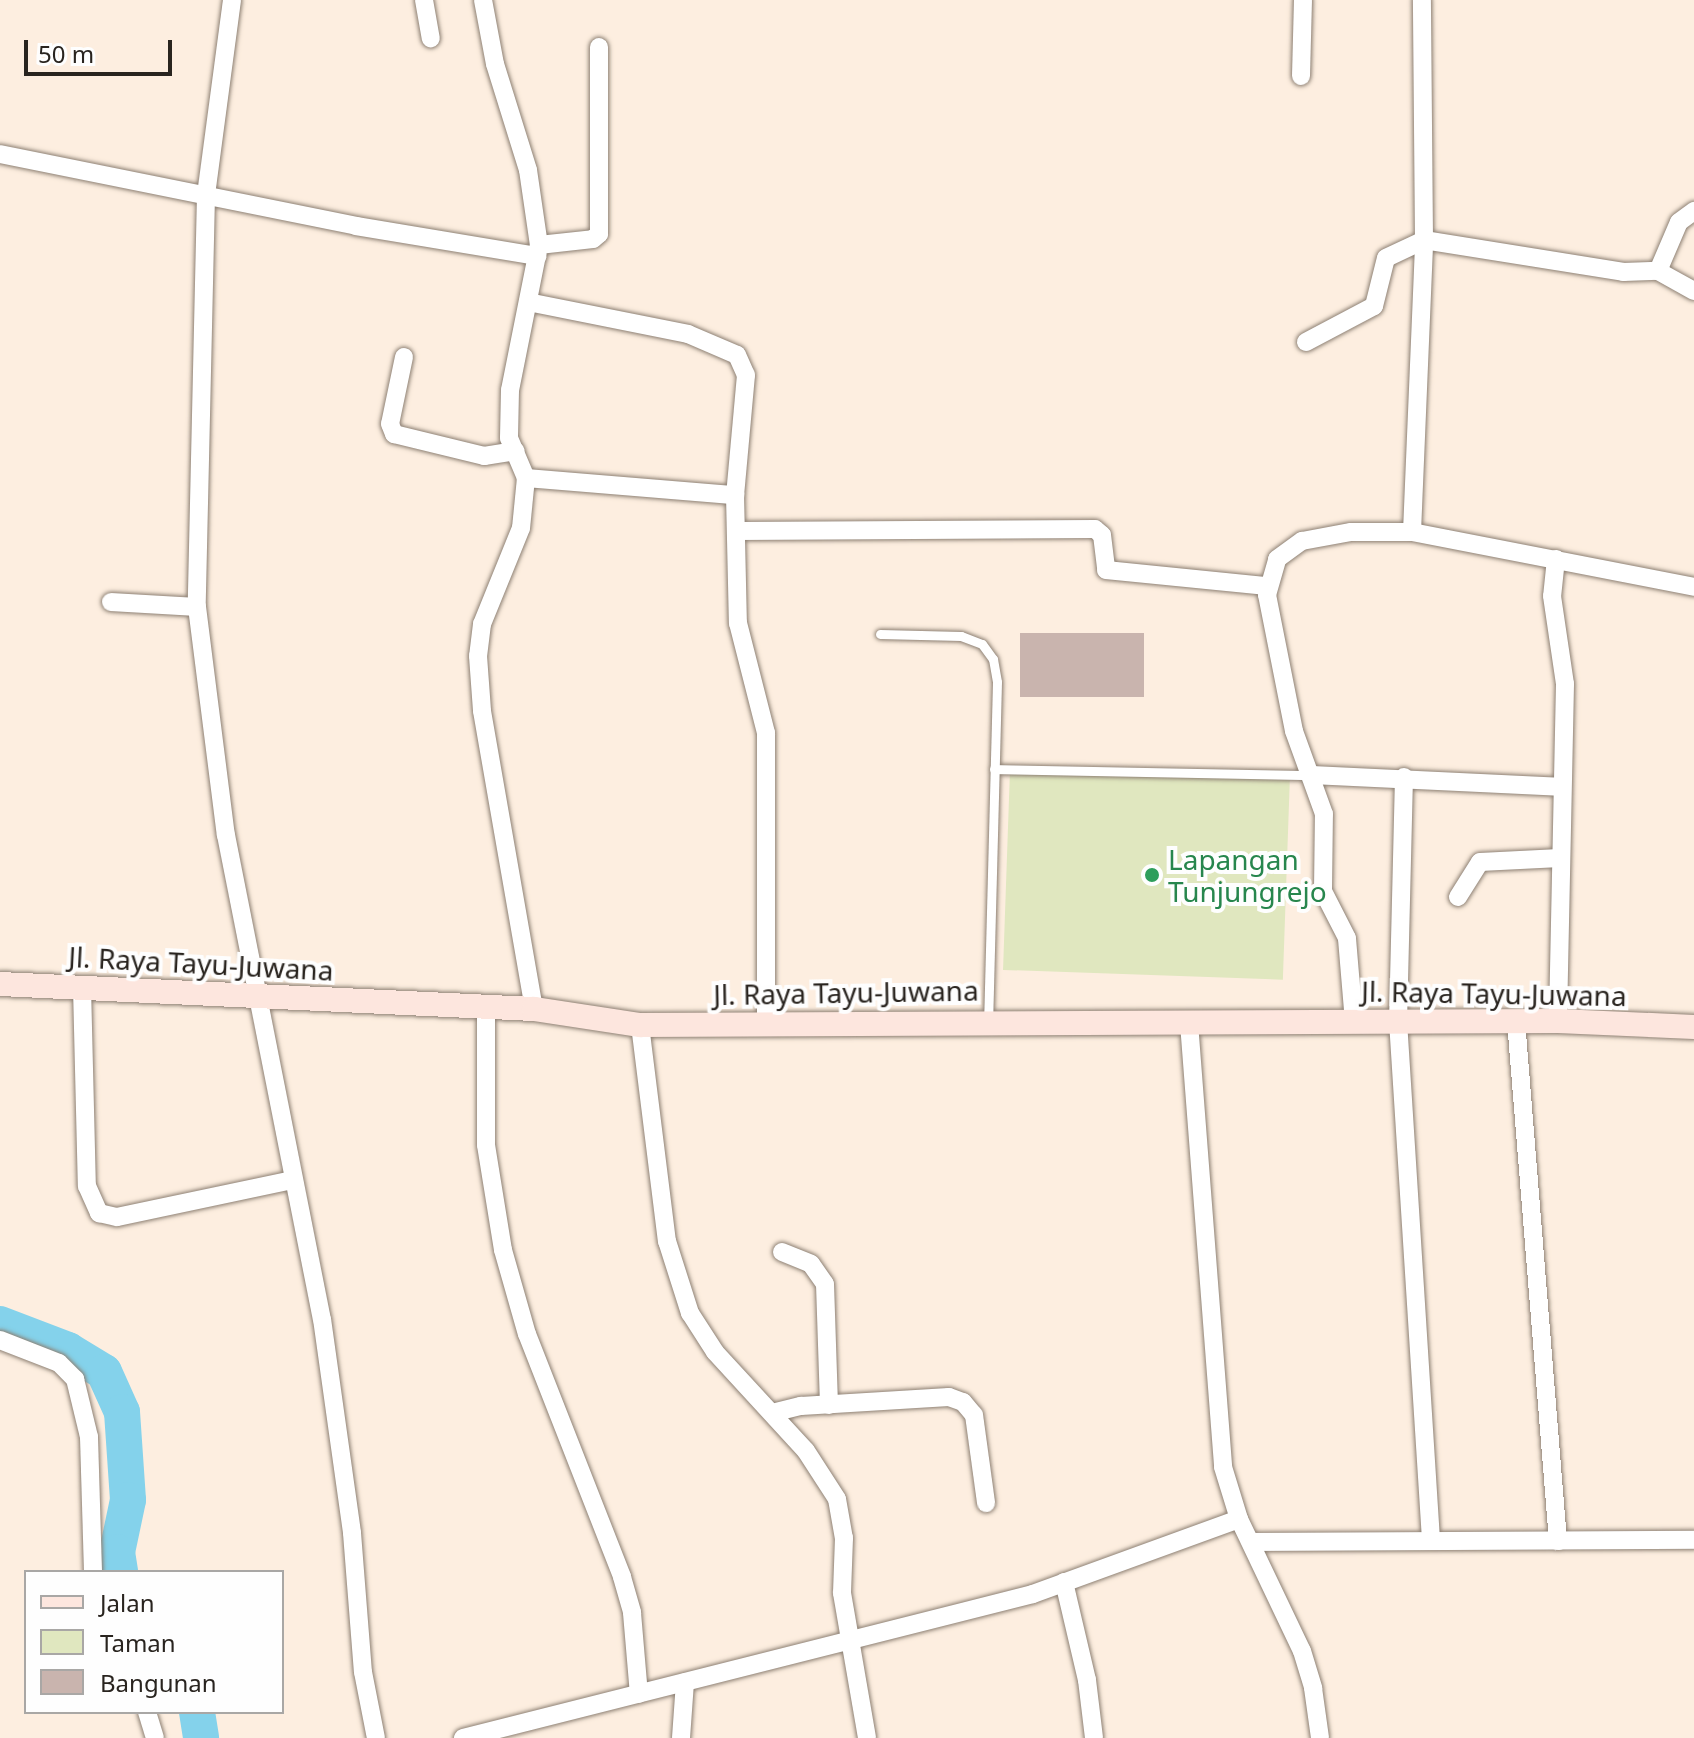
<!DOCTYPE html>
<style>
body{margin:0}
#map{position:relative;width:1694px;height:1738px;overflow:hidden;background:#fdeee0;font-family:"Noto Sans",sans-serif}
div>[style]{position:absolute}
.green>*{inset:0;background:#e0e7bf;transform-origin:0 0}
.river>*{height:36px;margin:-18px;padding:0 18px;transform-origin:18px;border-radius:18px;background:#84d2eb}
.building>*{inset:0;background:#c9b4ae;transform-origin:0 0}
.roads{filter:drop-shadow(0 0 2px #8d8073) drop-shadow(0 0 2px #8d8073)}
.lane>*{height:9px;margin:-4.5px;padding:0 4.5px;transform-origin:4.5px;border-radius:4.5px;background:#fff}
.street>*{height:18px;margin:-9px;padding:0 9px;transform-origin:9px;border-radius:9px;background:#fff}
.secondary>*{height:24px;margin:-12px;padding:0 12px;transform-origin:12px;border-radius:12px;background:#fde6de}
.dots>*{width:22px;height:22px;translate:-50% -50%;box-sizing:border-box;border:4px solid #fefefe;border-radius:50%}
span{translate:-50% -50%;white-space:nowrap;text-align:center;line-height:1.15;-webkit-text-stroke:8px #fefefe;paint-order:stroke}
.leisure-label{font-size:28px;color:#27864d}
.left{translate:0 -50%;text-align:left}
.street-label{font-size:28px;color:#29241f}
.legend{position:absolute;left:24px;top:1570px;width:260px;height:144px;box-sizing:border-box;background:#fefefe;border:2px solid #a9a7a5;margin:0;padding:10px 14px;list-style:none;font-size:24px;color:#29241f}
.legend li{display:flex;align-items:center;gap:16px;height:40px}
.legend b{width:40px;border:2px solid #a9a7a5}
.scale{position:absolute;left:24px;top:40px;width:148px;height:36px;box-sizing:border-box;border:4px solid #29241f;border-top:0;padding-left:10px;font-size:24px;line-height:28px;white-space:nowrap;color:#29241f;-webkit-text-stroke:6px #fefefe;paint-order:stroke}
</style>
<div id="map">
<div class="green">
<i style="left:1010px;top:770px;width:280px;height:200px;rotate:2deg"></i>
</div>
<div class="river">
<i style="left:0;top:1324px;width:73px;rotate:20.9deg"></i>
<i style="left:68px;top:1350px;width:42px;rotate:31.4deg"></i>
<i style="left:104px;top:1372px;width:44px;rotate:65.8deg"></i>
<i style="left:122px;top:1412px;width:88px;rotate:86.1deg"></i>
<i style="left:128px;top:1500px;width:53px;rotate:101.9deg"></i>
<i style="left:117px;top:1552px;width:20px;rotate:81deg"></i>
<i style="left:197px;top:1712px;width:26px;rotate:81deg"></i>
</div>
<div class="building">
<i style="left:1020px;top:633px;width:124px;height:64px"></i>
</div>
<div class="roads">
<div class="lane">
<i style="left:880px;top:634px;width:81px;rotate:1.4deg"></i>
<i style="left:961px;top:636px;width:22px;rotate:21deg"></i>
<i style="left:982px;top:644px;width:19px;rotate:54deg"></i>
<i style="left:993px;top:659px;width:23px;rotate:80deg"></i>
<i style="left:997px;top:682px;width:339px;rotate:91.5deg"></i>
<i style="left:994px;top:769px;width:316px;rotate:1.1deg"></i>
</div>
<div class="street">
<i style="left:232px;top:0;width:197px;rotate:97.6deg"></i>
<i style="left:206px;top:195px;width:412px;rotate:91.3deg"></i>
<i style="left:197px;top:607px;width:230px;rotate:82.8deg"></i>
<i style="left:226px;top:835px;width:493px;rotate:78.8deg"></i>
<i style="left:322px;top:1319px;width:216px;rotate:82deg"></i>
<i style="left:352px;top:1533px;width:139px;rotate:85.5deg"></i>
<i style="left:363px;top:1672px;width:67px;rotate:78.9deg"></i>
<i style="left:424px;top:0;width:39px;rotate:80deg"></i>
<i style="left:483px;top:0;width:65px;rotate:79.4deg"></i>
<i style="left:495px;top:64px;width:111px;rotate:72.7deg"></i>
<i style="left:528px;top:170px;width:76px;rotate:81.7deg"></i>
<i style="left:539px;top:245px;width:148px;rotate:101.3deg"></i>
<i style="left:510px;top:390px;width:48px;rotate:91.2deg"></i>
<i style="left:509px;top:438px;width:43px;rotate:67deg"></i>
<i style="left:526px;top:478px;width:50px;rotate:95.7deg"></i>
<i style="left:521px;top:528px;width:104px;rotate:112.1deg"></i>
<i style="left:482px;top:624px;width:32px;rotate:97deg"></i>
<i style="left:478px;top:656px;width:55px;rotate:85.8deg"></i>
<i style="left:482px;top:711px;width:303px;rotate:80.1deg"></i>
<i style="left:1301px;top:76px;width:76px;rotate:-88.5deg"></i>
<i style="left:0;top:154px;width:363px;rotate:11.4deg"></i>
<i style="left:356px;top:226px;width:184px;rotate:9.4deg"></i>
<i style="left:539px;top:245px;width:54px;rotate:-6.3deg"></i>
<i style="left:593px;top:239px;width:8px;rotate:-40deg"></i>
<i style="left:599px;top:234px;width:187px;rotate:-90deg"></i>
<i style="left:1658px;top:271px;width:53px;rotate:-66.8deg"></i>
<i style="left:1679px;top:222px;width:19px;rotate:-36deg"></i>
<i style="left:528px;top:302px;width:163px;rotate:11.3deg"></i>
<i style="left:688px;top:334px;width:53px;rotate:23.2deg"></i>
<i style="left:737px;top:355px;width:22px;rotate:66deg"></i>
<i style="left:746px;top:375px;width:121px;rotate:95.2deg"></i>
<i style="left:1306px;top:342px;width:77px;rotate:-27.9deg"></i>
<i style="left:1374px;top:306px;width:49px;rotate:-76deg"></i>
<i style="left:1386px;top:258px;width:42px;rotate:-25.3deg"></i>
<i style="left:1424px;top:240px;width:202px;rotate:9.1deg"></i>
<i style="left:1623px;top:272px;width:35px;rotate:-2deg"></i>
<i style="left:1658px;top:271px;width:41px;rotate:29.1deg"></i>
<i style="left:404px;top:357px;width:68px;rotate:101.8deg"></i>
<i style="left:390px;top:424px;width:11px;rotate:68deg"></i>
<i style="left:394px;top:434px;width:93px;rotate:13.7deg"></i>
<i style="left:484px;top:456px;width:32px;rotate:-9deg"></i>
<i style="left:526px;top:478px;width:210px;rotate:4.7deg"></i>
<i style="left:735px;top:495px;width:128px;rotate:88.7deg"></i>
<i style="left:738px;top:623px;width:114px;rotate:75.7deg"></i>
<i style="left:766px;top:733px;width:289px;rotate:90deg"></i>
<i style="left:736px;top:531px;width:359px;rotate:-0.3deg"></i>
<i style="left:1095px;top:529px;width:9px;rotate:41deg"></i>
<i style="left:1102px;top:535px;width:35px;rotate:83deg"></i>
<i style="left:1106px;top:570px;width:162px;rotate:5.7deg"></i>
<i style="left:1412px;top:532px;width:292px;rotate:-87.6deg"></i>
<i style="left:1424px;top:240px;width:240px;rotate:-90.5deg"></i>
<i style="left:1556px;top:559px;width:37px;rotate:96deg"></i>
<i style="left:1552px;top:596px;width:89px;rotate:81.6deg"></i>
<i style="left:1565px;top:684px;width:337px;rotate:91.2deg"></i>
<i style="left:111px;top:602px;width:86px;rotate:3.3deg"></i>
<i style="left:1310px;top:775px;width:251px;rotate:2.7deg"></i>
<i style="left:1404px;top:777px;width:244px;rotate:91.4deg"></i>
<i style="left:1398px;top:1021px;width:520px;rotate:86.36deg"></i>
<i style="left:1458px;top:897px;width:41px;rotate:-57.8deg"></i>
<i style="left:1480px;top:862px;width:80px;rotate:-2.9deg"></i>
<i style="left:82px;top:987px;width:199px;rotate:88.6deg"></i>
<i style="left:87px;top:1186px;width:30px;rotate:66deg"></i>
<i style="left:99px;top:1213px;width:18px;rotate:13deg"></i>
<i style="left:117px;top:1217px;width:180px;rotate:-11.9deg"></i>
<i style="left:486px;top:1008px;width:137px;rotate:90deg"></i>
<i style="left:486px;top:1145px;width:106px;rotate:80.8deg"></i>
<i style="left:503px;top:1250px;width:87px;rotate:74.1deg"></i>
<i style="left:527px;top:1334px;width:261px;rotate:68.6deg"></i>
<i style="left:622px;top:1577px;width:37px;rotate:74deg"></i>
<i style="left:632px;top:1613px;width:81px;rotate:85.1deg"></i>
<i style="left:1516px;top:1021px;width:522px;rotate:85.38deg"></i>
<i style="left:1354px;top:1022px;width:84px;rotate:-94.8deg"></i>
<i style="left:1347px;top:938px;width:53px;rotate:-117.1deg"></i>
<i style="left:1323px;top:891px;width:77px;rotate:-89.3deg"></i>
<i style="left:1324px;top:814px;width:88px;rotate:-109.9deg"></i>
<i style="left:1294px;top:731px;width:139px;rotate:-101.2deg"></i>
<i style="left:1267px;top:595px;width:37px;rotate:-74deg"></i>
<i style="left:1277px;top:559px;width:31px;rotate:-36deg"></i>
<i style="left:1302px;top:541px;width:50px;rotate:-10.4deg"></i>
<i style="left:1351px;top:532px;width:61px"></i>
<i style="left:1412px;top:532px;width:287px;rotate:11deg"></i>
<i style="left:1189px;top:1023px;width:445px;rotate:85.6deg"></i>
<i style="left:1223px;top:1467px;width:54px;rotate:72.9deg"></i>
<i style="left:1239px;top:1519px;width:146px;rotate:64.5deg"></i>
<i style="left:1302px;top:1651px;width:39px;rotate:73deg"></i>
<i style="left:1313px;top:1688px;width:50px;rotate:82deg"></i>
<i style="left:640px;top:1025px;width:218px;rotate:82.9deg"></i>
<i style="left:667px;top:1241px;width:76px;rotate:72.3deg"></i>
<i style="left:690px;top:1313px;width:46px;rotate:57.3deg"></i>
<i style="left:715px;top:1352px;width:134px;rotate:47.4deg"></i>
<i style="left:806px;top:1451px;width:57px;rotate:57.1deg"></i>
<i style="left:837px;top:1499px;width:40px;rotate:80deg"></i>
<i style="left:844px;top:1538px;width:55px;rotate:92.1deg"></i>
<i style="left:842px;top:1593px;width:147px;rotate:80.2deg"></i>
<i style="left:782px;top:1252px;width:31px;rotate:22deg"></i>
<i style="left:811px;top:1264px;width:24px;rotate:55deg"></i>
<i style="left:825px;top:1284px;width:121px;rotate:88.1deg"></i>
<i style="left:0;top:1340px;width:63px;rotate:21.3deg"></i>
<i style="left:59px;top:1363px;width:23px;rotate:45deg"></i>
<i style="left:75px;top:1379px;width:60px;rotate:76.4deg"></i>
<i style="left:89px;top:1437px;width:135px;rotate:88.3deg"></i>
<i style="left:772px;top:1413px;width:30px;rotate:-14deg"></i>
<i style="left:801px;top:1406px;width:148px;rotate:-3.5deg"></i>
<i style="left:949px;top:1397px;width:15px;rotate:20deg"></i>
<i style="left:963px;top:1402px;width:17px;rotate:50deg"></i>
<i style="left:974px;top:1415px;width:89px;rotate:82.2deg"></i>
<i style="left:1254px;top:1542px;width:440px;rotate:-0.3deg"></i>
<i style="left:1064px;top:1582px;width:101px;rotate:76.8deg"></i>
<i style="left:1087px;top:1680px;width:58px;rotate:83.1deg"></i>
<i style="left:147px;top:1712px;width:27px;rotate:73deg"></i>
<i style="left:463px;top:1738px;width:588px;rotate:-14.18deg"></i>
<i style="left:1033px;top:1594px;width:219px;rotate:-20deg"></i>
<i style="left:681px;top:1738px;width:56px;rotate:-85.9deg"></i>
</div>
<div class="secondary">
<i style="left:0;top:984px;width:535px;rotate:2.68deg"></i>
<i style="left:534px;top:1009px;width:107px;rotate:8.6deg"></i>
<i style="left:640px;top:1025px;width:918px;rotate:-0.25deg"></i>
<i style="left:1558px;top:1021px;width:136px;rotate:2.5deg"></i>
</div>
</div>
<div class="dots">
<i style="left:1152px;top:875px;background:#2e9e5b"></i>
</div>
<div class="leisure-label">
<span class="left" style="left:1168px;top:875px">Lapangan<br>Tunjungrejo</span>
</div>
<div class="street-label">
<span style="left:201px;top:963px;rotate:3deg">Jl. Raya Tayu-Juwana</span>
<span style="left:846px;top:992px;rotate:-1deg">Jl. Raya Tayu-Juwana</span>
<span style="left:1494px;top:993px;rotate:1deg">Jl. Raya Tayu-Juwana</span>
</div>
<ul class="legend">
<li><b style="height:10px;background:#fde6de"></b>Jalan</li>
<li><b style="height:22px;background:#e0e7bf"></b>Taman</li>
<li><b style="height:22px;background:#c9b4ae"></b>Bangunan</li>
</ul>
<div class="scale">50 m</div>
</div>
